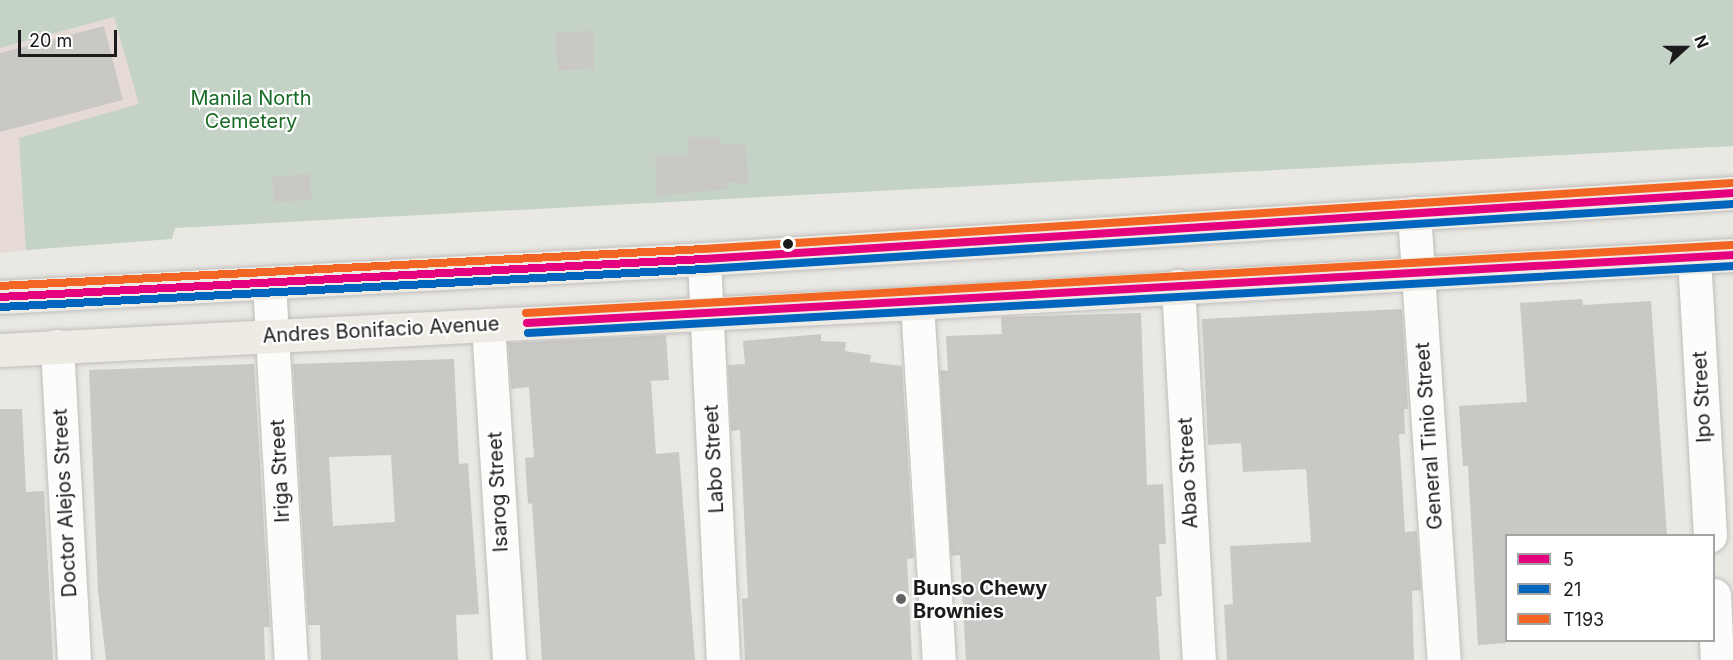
<!DOCTYPE html>
<style>
body{margin:0}
#map{position:relative;width:1733px;height:660px;overflow:hidden;background:#e9e8e3;font-family:Inter,sans-serif}
div>[style]{position:absolute}
.commercial>*{inset:0;background:#e6dad6}
.cemetery>*{inset:0;background:#c4d3c5}
.building>*{inset:0;background:#cac8c5;transform-origin:0 0}
.roads{filter:drop-shadow(0 0 2px #bfbebc) drop-shadow(0 0 2px #bfbebc)}
.minor>*{height:33px;margin:-16.5px;padding:0 16.5px;transform-origin:16.5px;border-radius:16.5px;background:#fcfcfb}
.major>*{height:33px;margin:-16.5px;padding:0 16.5px;transform-origin:16.5px;border-radius:16.5px;background:#eeebe4}
.bus-1>*{height:8px;margin:-4px;padding:0 4px;transform-origin:4px;border-radius:4px;background:#e5007d}
.bus-2>*{height:8px;margin:-4px;padding:0 4px;transform-origin:4px;border-radius:4px;background:#0065bd}
.bus-3>*{height:8px;margin:-4px;padding:0 4px;transform-origin:4px;border-radius:4px;background:#f26522}
.dots>*{width:16px;height:16px;translate:-50% -50%;box-sizing:border-box;border:3px solid #fff;border-radius:50%}
span{translate:-50% -50%;white-space:nowrap;text-align:center;line-height:1.15;-webkit-text-stroke:4.5px #fff;paint-order:stroke}
.park-label{font-size:20px;color:#186a26}
.street-label{font-size:20px;color:#1b1b1b}
.poi-label{font-size:20px;color:#1b1b1b;font-weight:700}
.left{translate:0 -50%;text-align:left}
.legend{position:absolute;left:1505px;top:534px;width:210px;height:108px;box-sizing:border-box;background:#fff;border:2px solid #a4a4a4;margin:0;padding:8px 10px;list-style:none;font-size:18px;color:#1b1b1b}
.legend li{display:flex;align-items:center;gap:12px;height:30px}
.legend b{width:30px;border:2px solid #a4a4a4}
.north{position:absolute;left:1655px;top:18px;width:60px;height:60px;-webkit-text-stroke:4px #fff;paint-order:stroke;rotate:69deg;font-size:16px;font-weight:700;line-height:24px;text-align:center;color:#1b1b1b}
.north::after{content:'';display:block;margin:auto;width:21px;height:27px;background:#1b1b1b;clip-path:polygon(50% 0,100% 100%,50% 72%,0 100%)}
.scale{position:absolute;left:18px;top:30px;width:99px;height:27px;box-sizing:border-box;border:3px solid #1b1b1b;border-top:0;padding-left:8px;font-size:18px;line-height:21px;white-space:nowrap;color:#1b1b1b;-webkit-text-stroke:4px #fff;paint-order:stroke}
</style>
<div id="map">
<div class="commercial">
<i style="clip-path:polygon(114px 17px,140px 104px,20px 138px,26px 250px,0 253px,0 48px)"></i>
</div>
<div class="cemetery">
<i style="clip-path:polygon(0 0,1733px 0,1733px 146px,175px 228px,172px 239px,26px 250px,19px 138px,139px 104px,114px 17px,0 48px)"></i>
</div>
<div class="building">
<i style="clip-path:polygon(104px 26px,123px 100px,0 132px,0 53px)"></i>
<i style="left:593px;top:31px;width:38px;height:37px;rotate:88deg"></i>
<i style="clip-path:polygon(688px 137px,720px 137px,720px 145px,746px 144px,748px 184px,727px 182px,729px 189px,657px 196px,655px 156px,689px 155px)"></i>
<i style="left:310px;top:174px;width:26px;height:38px;rotate:86deg"></i>
<i style="clip-path:polygon(1582px 299px,1583px 305px,1651px 301px,1667px 536px,1506px 536px,1506px 643px,1478px 645px,1468px 466px,1463px 466px,1459px 406px,1527px 402px,1520px 303px)"></i>
<i style="clip-path:polygon(1402px 309px,1408px 409px,1404px 409px,1405px 434px,1399px 434px,1405px 532px,1417px 531px,1421px 590px,1412px 591px,1414px 660px,1227px 660px,1224px 605px,1233px 604px,1230px 546px,1311px 542px,1306px 469px,1243px 472px,1241px 443px,1208px 445px,1202px 319px)"></i>
<i style="clip-path:polygon(1141px 313px,1147px 485px,1163px 484px,1166px 544px,1159px 544px,1162px 596px,1156px 597px,1160px 660px,966px 660px,960px 555px,951px 556px,940px 370px,948px 371px,946px 336px,1002px 334px,1001px 317px)"></i>
<i style="clip-path:polygon(821px 334px,821px 341px,846px 342px,845px 351px,871px 355px,870px 362px,902px 366px,914px 558px,907px 559px,912px 660px,745px 660px,742px 599px,748px 598px,740px 430px,731px 431px,728px 365px,745px 364px,743px 341px)"></i>
<i style="clip-path:polygon(666px 335px,669px 380px,651px 381px,656px 454px,679px 452px,695px 660px,542px 660px,532px 503px,528px 504px,525px 458px,534px 457px,529px 387px,511px 389px,508px 343px)"></i>
<i style="clip-path:polygon(evenodd,454px 359px,459px 464px,468px 463px,479px 614px,456px 615px,458px 660px,321px 660px,320px 625px,308px 625px,293px 364px,454px 359px,391px 455px,395px 522px,333px 526px,329px 457px,391px 455px)"></i>
<i style="clip-path:polygon(254px 364px,270px 627px,264px 627px,265px 660px,106px 660px,98px 591px,89px 370px)"></i>
<i style="clip-path:polygon(0 409px,22px 409px,26px 492px,44px 491px,53px 660px,0 660px)"></i>
</div>
<div class="roads">
<div class="minor">
<i style="left:1414px;top:213px;width:448px;rotate:86.2deg"></i>
<i style="left:1694px;top:258px;width:278px;rotate:86.7deg"></i>
<i style="left:704px;top:259px;width:401px;rotate:87.3deg"></i>
<i style="left:269px;top:283px;width:378px;rotate:86.7deg"></i>
<i style="left:1178px;top:286px;width:375px;rotate:86.8deg"></i>
<i style="left:917px;top:303px;width:358px;rotate:86.5deg"></i>
<i style="left:488px;top:325px;width:336px;rotate:86.4deg"></i>
<i style="left:57px;top:346px;width:314px;rotate:86.9deg"></i>
<i style="left:1714px;top:595px;width:65px;rotate:87.4deg"></i>
</div>
<div class="major">
<i style="left:0;top:297px;width:705px;rotate:-3.09deg"></i>
<i style="left:704px;top:259px;width:1031px;rotate:-3.67deg"></i>
<i style="left:0;top:350px;width:918px;rotate:-2.93deg"></i>
<i style="left:917px;top:303px;width:817px;rotate:-3.37deg"></i>
</div>
</div>
<div class="bus-1">
<i style="left:0;top:297px;width:705px;rotate:-3.09deg"></i>
<i style="left:704px;top:259px;width:1031px;rotate:-3.67deg"></i>
<i style="left:527px;top:323px;width:1208px;rotate:-3.23deg"></i>
</div>
<div class="bus-2">
<i style="left:1px;top:307px;width:705px;rotate:-3.09deg"></i>
<i style="left:705px;top:269px;width:1030px;rotate:-3.62deg"></i>
<i style="left:528px;top:333px;width:1207px;rotate:-3.18deg"></i>
</div>
<div class="bus-3">
<i style="left:0;top:286px;width:704px;rotate:-3.01deg"></i>
<i style="left:703px;top:249px;width:1031px;rotate:-3.67deg"></i>
<i style="left:526px;top:313px;width:1208px;rotate:-3.23deg"></i>
</div>
<div class="dots">
<i style="left:788px;top:244px;background:#1b1b1b"></i>
<i style="left:901px;top:599px;background:#636361"></i>
</div>
<div class="park-label">
<span style="left:251px;top:110px">Manila North<br>Cemetery</span>
</div>
<div class="street-label">
<span style="left:381px;top:330px;rotate:-3deg">Andres Bonifacio Avenue</span>
<span style="left:1702px;top:397px;rotate:-93deg">Ipo Street</span>
<span style="left:1429px;top:436px;rotate:-94deg">General Tinio Street</span>
<span style="left:714px;top:459px;rotate:-93deg">Labo Street</span>
<span style="left:280px;top:471px;rotate:-93deg">Iriga Street</span>
<span style="left:1188px;top:473px;rotate:-93deg">Abao Street</span>
<span style="left:498px;top:492px;rotate:-93deg">Isarog Street</span>
<span style="left:65px;top:503px;rotate:-93deg">Doctor Alejos Street</span>
</div>
<div class="poi-label">
<span class="left" style="left:913px;top:600px">Bunso Chewy<br>Brownies</span>
</div>
<ul class="legend">
<li><b style="height:8px;background:#e5007d"></b>5</li>
<li><b style="height:8px;background:#0065bd"></b>21</li>
<li><b style="height:8px;background:#f26522"></b>T193</li>
</ul>
<div class="north">N</div>
<div class="scale">20 m</div>
</div>
